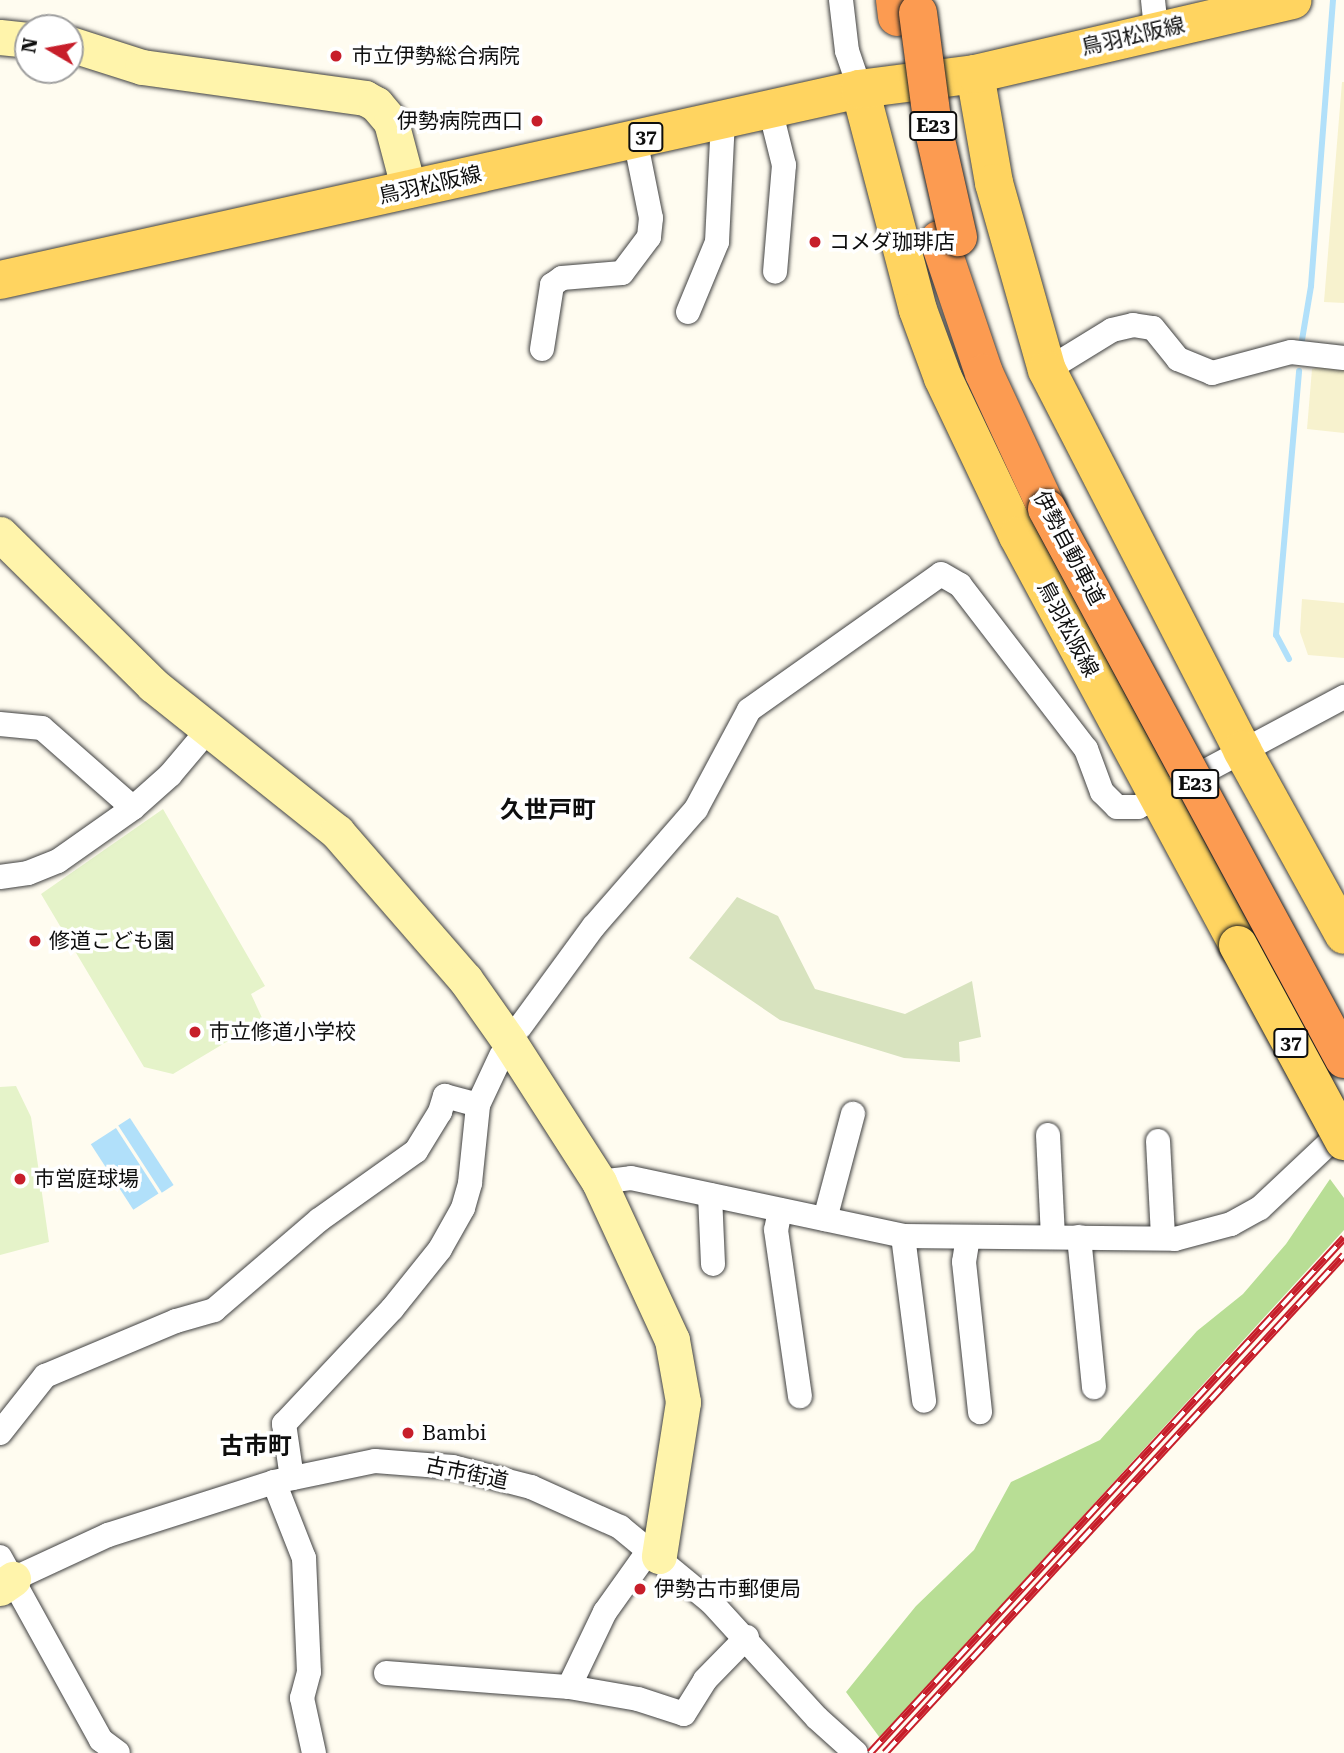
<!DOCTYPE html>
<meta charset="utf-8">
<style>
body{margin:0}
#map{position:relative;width:1344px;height:1753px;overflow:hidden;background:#fffcf0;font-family:"Roboto Serif","Noto Sans JP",serif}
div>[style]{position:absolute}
.farmland>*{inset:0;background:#f7f2ce}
.forest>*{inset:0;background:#b8de95}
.cemetery>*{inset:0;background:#d8e3bf}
.pitch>*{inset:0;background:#e5f3c9}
.water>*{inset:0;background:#b1e0fa;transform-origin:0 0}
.stream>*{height:6px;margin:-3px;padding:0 3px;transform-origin:3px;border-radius:3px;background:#b1e0fa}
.roads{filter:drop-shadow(0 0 2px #414141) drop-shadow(0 0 2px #414141)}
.street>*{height:24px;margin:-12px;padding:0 12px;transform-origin:12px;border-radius:12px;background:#fff}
.secondary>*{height:35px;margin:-17.5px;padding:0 17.5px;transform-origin:17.5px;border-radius:17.5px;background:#fff4ab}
.primary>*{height:38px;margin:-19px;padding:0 19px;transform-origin:19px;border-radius:19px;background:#ffd460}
.highway>*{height:38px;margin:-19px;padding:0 19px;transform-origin:19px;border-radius:19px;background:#fc9b51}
.rail>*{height:8px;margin-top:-4px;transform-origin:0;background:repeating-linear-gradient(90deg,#fff 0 16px,#c71e2a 0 32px);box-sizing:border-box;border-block:2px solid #c71e2a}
.bridges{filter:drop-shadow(0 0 2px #1f1f1f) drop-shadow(0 0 2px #1f1f1f)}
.primary-bridge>*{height:38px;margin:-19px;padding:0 19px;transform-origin:19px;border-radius:19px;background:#ffd460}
.highway-bridge>*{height:38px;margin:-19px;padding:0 19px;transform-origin:19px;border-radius:19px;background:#fc9b51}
.dots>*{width:19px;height:19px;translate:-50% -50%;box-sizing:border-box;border:4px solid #fff;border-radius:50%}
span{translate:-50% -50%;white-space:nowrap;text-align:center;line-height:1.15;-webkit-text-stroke:7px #fff;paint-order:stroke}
.shield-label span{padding:2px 5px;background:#fff;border:2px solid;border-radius:5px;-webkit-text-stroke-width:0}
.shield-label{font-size:19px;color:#0e0e0e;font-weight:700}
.street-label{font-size:21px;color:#0e0e0e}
.poi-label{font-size:21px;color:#0e0e0e}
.left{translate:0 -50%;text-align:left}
.right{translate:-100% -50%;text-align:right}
.quarter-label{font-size:24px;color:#0e0e0e;font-weight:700}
.north{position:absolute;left:14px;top:14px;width:70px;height:70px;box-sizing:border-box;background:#fff;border:2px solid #9f9f9f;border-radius:50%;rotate:280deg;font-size:19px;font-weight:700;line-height:28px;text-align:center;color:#0e0e0e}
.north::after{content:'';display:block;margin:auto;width:24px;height:32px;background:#c71e2a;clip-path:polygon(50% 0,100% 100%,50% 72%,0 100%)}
</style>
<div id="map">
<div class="farmland">
<i style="clip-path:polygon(1342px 82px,1344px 82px,1344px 303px,1324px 302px)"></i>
<i style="clip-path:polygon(1329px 365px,1344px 367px,1344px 433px,1307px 429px,1312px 369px)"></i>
<i style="clip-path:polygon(1302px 599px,1344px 603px,1344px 658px,1308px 655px,1300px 632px)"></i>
</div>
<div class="forest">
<i style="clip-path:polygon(1330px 1179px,1344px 1198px,1344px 1230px,880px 1738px,846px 1692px,916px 1606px,974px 1550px,1011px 1482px,1100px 1440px,1197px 1331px,1243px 1294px,1286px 1244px)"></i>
</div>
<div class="cemetery">
<i style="clip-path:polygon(737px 897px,778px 916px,815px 989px,905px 1014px,972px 981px,981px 1037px,959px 1042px,960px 1062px,904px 1058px,780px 1020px,689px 958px)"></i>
</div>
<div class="pitch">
<i style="clip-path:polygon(163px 809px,265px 986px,251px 994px,263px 1020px,173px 1074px,144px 1067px,41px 894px)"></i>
<i style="clip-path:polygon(16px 1086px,31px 1117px,49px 1242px,0 1255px,0 1087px)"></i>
</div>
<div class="water">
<i style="left:130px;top:1118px;width:80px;height:14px;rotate:57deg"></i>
<i style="left:116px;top:1128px;width:78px;height:30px;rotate:57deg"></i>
</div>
<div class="stream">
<i style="left:1302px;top:340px;width:55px;rotate:-80.5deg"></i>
<i style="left:1311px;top:286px;width:287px;rotate:-85.6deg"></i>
<i style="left:1289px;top:659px;width:27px;rotate:-118deg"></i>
<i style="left:1276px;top:635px;width:265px;rotate:-85deg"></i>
</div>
<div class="roads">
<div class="street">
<i style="left:841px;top:0;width:51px;rotate:83.3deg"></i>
<i style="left:847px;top:51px;width:40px;rotate:71.1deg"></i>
<i style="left:1153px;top:0;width:30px;rotate:84deg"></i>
<i style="left:770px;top:109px;width:58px;rotate:76deg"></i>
<i style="left:784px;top:165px;width:107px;rotate:94.8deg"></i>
<i style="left:688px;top:312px;width:76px;rotate:-67.5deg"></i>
<i style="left:717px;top:242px;width:123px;rotate:-87.2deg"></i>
<i style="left:542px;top:349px;width:65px;rotate:-81.1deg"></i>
<i style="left:552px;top:285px;width:12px;rotate:-35deg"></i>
<i style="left:562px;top:278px;width:60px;rotate:-4.8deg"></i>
<i style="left:622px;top:273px;width:45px;rotate:-53.1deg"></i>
<i style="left:649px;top:237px;width:19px;rotate:-84deg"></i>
<i style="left:651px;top:218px;width:81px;rotate:-101.4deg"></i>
<i style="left:1047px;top:370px;width:76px;rotate:-31.6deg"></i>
<i style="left:1112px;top:330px;width:22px;rotate:-13deg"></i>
<i style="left:1133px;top:325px;width:20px;rotate:9deg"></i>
<i style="left:1153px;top:328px;width:40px;rotate:51deg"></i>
<i style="left:1178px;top:359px;width:37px;rotate:22deg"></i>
<i style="left:1212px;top:373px;width:82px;rotate:-14.9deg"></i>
<i style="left:1291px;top:352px;width:53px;rotate:6.5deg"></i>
<i style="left:0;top:724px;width:42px;rotate:5.4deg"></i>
<i style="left:42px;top:728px;width:121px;rotate:41.3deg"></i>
<i style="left:0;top:877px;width:28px;rotate:-8deg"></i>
<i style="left:28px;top:873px;width:32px;rotate:-22deg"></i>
<i style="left:58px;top:861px;width:92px;rotate:-35.2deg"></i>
<i style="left:133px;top:808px;width:50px;rotate:-41.7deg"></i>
<i style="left:170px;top:775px;width:57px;rotate:-49.9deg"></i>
<i style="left:520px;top:1027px;width:125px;rotate:-53.8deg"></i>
<i style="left:594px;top:926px;width:155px;rotate:-48.9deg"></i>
<i style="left:696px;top:809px;width:112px;rotate:-61.8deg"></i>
<i style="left:749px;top:710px;width:235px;rotate:-35.3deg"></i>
<i style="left:941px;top:574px;width:22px;rotate:30deg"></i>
<i style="left:960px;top:585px;width:207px;rotate:52.5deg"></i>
<i style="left:1086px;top:749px;width:46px;rotate:69.6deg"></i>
<i style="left:1102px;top:792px;width:21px;rotate:45deg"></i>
<i style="left:1117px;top:807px;width:21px"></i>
<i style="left:1138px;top:807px;width:234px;rotate:-28.1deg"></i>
<i style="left:1048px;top:1135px;width:102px;rotate:87.2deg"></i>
<i style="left:1158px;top:1141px;width:97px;rotate:87deg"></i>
<i style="left:599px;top:1182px;width:32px;rotate:-7deg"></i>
<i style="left:631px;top:1178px;width:278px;rotate:12deg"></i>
<i style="left:903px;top:1236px;width:272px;rotate:0.6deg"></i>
<i style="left:1175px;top:1239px;width:58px;rotate:-15deg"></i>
<i style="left:1231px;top:1224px;width:33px;rotate:-29deg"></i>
<i style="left:1260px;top:1208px;width:115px;rotate:-43.2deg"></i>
<i style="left:710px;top:1195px;width:69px;rotate:87.5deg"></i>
<i style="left:780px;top:1210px;width:20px;rotate:101deg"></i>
<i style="left:776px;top:1230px;width:168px;rotate:81.8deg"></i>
<i style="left:825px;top:1219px;width:109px;rotate:-75.1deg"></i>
<i style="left:903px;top:1236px;width:166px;rotate:82.7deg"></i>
<i style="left:968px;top:1237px;width:25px;rotate:99deg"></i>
<i style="left:964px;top:1262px;width:151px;rotate:83.9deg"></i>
<i style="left:1079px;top:1237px;width:151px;rotate:84.3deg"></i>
<i style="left:0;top:1433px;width:73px;rotate:-51.7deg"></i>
<i style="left:45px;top:1376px;width:142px;rotate:-22.8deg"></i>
<i style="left:176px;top:1321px;width:40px;rotate:-16deg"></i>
<i style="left:214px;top:1310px;width:138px;rotate:-40.6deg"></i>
<i style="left:319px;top:1220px;width:119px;rotate:-35.4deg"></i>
<i style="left:416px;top:1151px;width:46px;rotate:-58.4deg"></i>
<i style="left:440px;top:1112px;width:17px;rotate:-73deg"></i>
<i style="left:445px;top:1096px;width:34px;rotate:15deg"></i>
<i style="left:292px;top:1478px;width:55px;rotate:-98.4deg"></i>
<i style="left:284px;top:1424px;width:158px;rotate:-46.8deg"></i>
<i style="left:392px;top:1309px;width:77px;rotate:-51.3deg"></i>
<i style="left:440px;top:1249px;width:47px;rotate:-60.7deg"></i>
<i style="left:463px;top:1208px;width:26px;rotate:-74deg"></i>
<i style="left:470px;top:1183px;width:78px;rotate:-84.1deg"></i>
<i style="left:478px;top:1105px;width:54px;rotate:-64.9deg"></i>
<i style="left:274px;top:1482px;width:82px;rotate:68.5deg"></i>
<i style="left:304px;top:1558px;width:114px;rotate:87.5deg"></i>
<i style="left:309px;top:1672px;width:27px;rotate:105deg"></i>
<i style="left:302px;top:1698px;width:56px;rotate:77.7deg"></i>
<i style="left:0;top:1557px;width:209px;rotate:61.1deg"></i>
<i style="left:101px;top:1740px;width:21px;rotate:37deg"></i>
<i style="left:13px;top:1579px;width:105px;rotate:-24.9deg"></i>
<i style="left:108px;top:1535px;width:174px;rotate:-17.7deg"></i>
<i style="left:274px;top:1482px;width:103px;rotate:-11.7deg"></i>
<i style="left:375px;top:1461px;width:78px;rotate:4.4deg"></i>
<i style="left:453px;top:1467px;width:81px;rotate:14.4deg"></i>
<i style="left:531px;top:1487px;width:98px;rotate:24.2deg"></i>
<i style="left:620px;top:1527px;width:118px;rotate:39.5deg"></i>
<i style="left:711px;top:1602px;width:157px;rotate:47.6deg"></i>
<i style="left:817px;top:1718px;width:52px;rotate:41.9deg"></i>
<i style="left:386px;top:1673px;width:184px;rotate:4.4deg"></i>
<i style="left:569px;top:1687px;width:70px;rotate:9.9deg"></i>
<i style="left:638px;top:1699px;width:48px;rotate:18.1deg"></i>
<i style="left:684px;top:1714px;width:40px;rotate:-58deg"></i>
<i style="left:705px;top:1680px;width:60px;rotate:-45.7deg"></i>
<i style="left:569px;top:1687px;width:83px;rotate:-64.4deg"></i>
<i style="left:605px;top:1612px;width:77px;rotate:-54.5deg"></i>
</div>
<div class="secondary">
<i style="left:0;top:37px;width:28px;rotate:6deg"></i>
<i style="left:70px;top:44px;width:76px;rotate:17.7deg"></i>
<i style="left:142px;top:67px;width:225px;rotate:7.9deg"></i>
<i style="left:365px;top:98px;width:13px;rotate:29deg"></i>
<i style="left:376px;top:104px;width:23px;rotate:50deg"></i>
<i style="left:391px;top:122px;width:70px;rotate:75.2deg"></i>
<i style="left:0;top:534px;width:215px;rotate:44.6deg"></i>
<i style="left:153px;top:685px;width:236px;rotate:38.6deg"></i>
<i style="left:337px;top:832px;width:195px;rotate:49deg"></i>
<i style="left:465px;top:979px;width:75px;rotate:54.8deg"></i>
<i style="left:508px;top:1040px;width:169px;rotate:57.3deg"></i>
<i style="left:599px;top:1182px;width:174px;rotate:65.2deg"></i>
<i style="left:672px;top:1340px;width:63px;rotate:79.9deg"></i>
<i style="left:683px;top:1402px;width:156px;rotate:98.9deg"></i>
<i style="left:0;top:1588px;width:16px;rotate:-35deg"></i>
</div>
<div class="primary">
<i style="left:975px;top:74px;width:111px;rotate:80.1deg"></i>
<i style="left:994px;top:183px;width:194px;rotate:74.2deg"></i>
<i style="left:1047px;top:370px;width:427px;rotate:62.8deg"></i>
<i style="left:1242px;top:750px;width:211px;rotate:61.1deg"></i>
<i style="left:860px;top:89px;width:228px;rotate:75.3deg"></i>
<i style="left:918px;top:310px;width:72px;rotate:69.8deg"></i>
<i style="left:943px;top:378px;width:175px;rotate:64.6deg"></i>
<i style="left:1018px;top:536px;width:464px;rotate:61.7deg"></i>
<i style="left:0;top:280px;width:881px;rotate:-12.52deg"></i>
<i style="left:860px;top:89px;width:116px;rotate:-7.4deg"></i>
<i style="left:975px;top:74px;width:326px;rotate:-13.1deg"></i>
</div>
<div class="highway">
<i style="left:895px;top:0;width:17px;rotate:83deg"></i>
<i style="left:939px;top:240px;width:140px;rotate:71.3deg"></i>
<i style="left:984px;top:373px;width:150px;rotate:65.1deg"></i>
</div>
</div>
<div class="rail">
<i style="left:870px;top:1753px;width:700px;rotate:-47.37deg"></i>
<i style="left:885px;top:1753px;width:677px;rotate:-47.33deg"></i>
</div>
<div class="bridges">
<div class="primary-bridge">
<i style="left:1238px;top:945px;width:223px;rotate:61.6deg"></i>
</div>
<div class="highway-bridge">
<i style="left:918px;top:13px;width:115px;rotate:82.5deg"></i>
<i style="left:933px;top:127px;width:113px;rotate:77.2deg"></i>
<i style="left:1047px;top:509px;width:625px;rotate:61.63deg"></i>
</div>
</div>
<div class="dots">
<i style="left:336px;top:56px;background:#c71e2a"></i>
<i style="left:537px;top:121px;background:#c71e2a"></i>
<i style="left:815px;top:242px;background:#c71e2a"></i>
<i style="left:35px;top:941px;background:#c71e2a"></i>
<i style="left:195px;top:1032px;background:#c71e2a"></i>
<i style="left:20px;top:1179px;background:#c71e2a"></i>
<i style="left:408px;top:1433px;background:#c71e2a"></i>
<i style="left:640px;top:1589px;background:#c71e2a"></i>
</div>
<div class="shield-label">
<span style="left:933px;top:126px">E23</span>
<span style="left:646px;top:137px">37</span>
<span style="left:1195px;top:784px">E23</span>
<span style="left:1291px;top:1043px">37</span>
</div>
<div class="street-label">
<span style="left:1133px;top:36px;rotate:-13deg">鳥羽松阪線</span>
<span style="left:430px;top:185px;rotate:-13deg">鳥羽松阪線</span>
<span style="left:1069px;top:548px;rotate:62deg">伊勢自動車道</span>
<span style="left:1068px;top:629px;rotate:62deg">鳥羽松阪線</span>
<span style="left:467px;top:1473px;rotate:12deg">古市街道</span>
</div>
<div class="poi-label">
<span class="left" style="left:352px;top:56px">市立伊勢総合病院</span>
<span class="right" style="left:523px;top:121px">伊勢病院西口</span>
<span class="left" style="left:829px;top:242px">コメダ珈琲店</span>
<span class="left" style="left:49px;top:941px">修道こども園</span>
<span class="left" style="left:209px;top:1032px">市立修道小学校</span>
<span class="left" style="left:34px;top:1179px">市営庭球場</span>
<span class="left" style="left:422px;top:1433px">Bambi</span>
<span class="left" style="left:654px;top:1589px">伊勢古市郵便局</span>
</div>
<div class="quarter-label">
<span style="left:548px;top:811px">久世戸町</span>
<span style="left:256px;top:1447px">古市町</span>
</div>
<div class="north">N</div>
</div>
